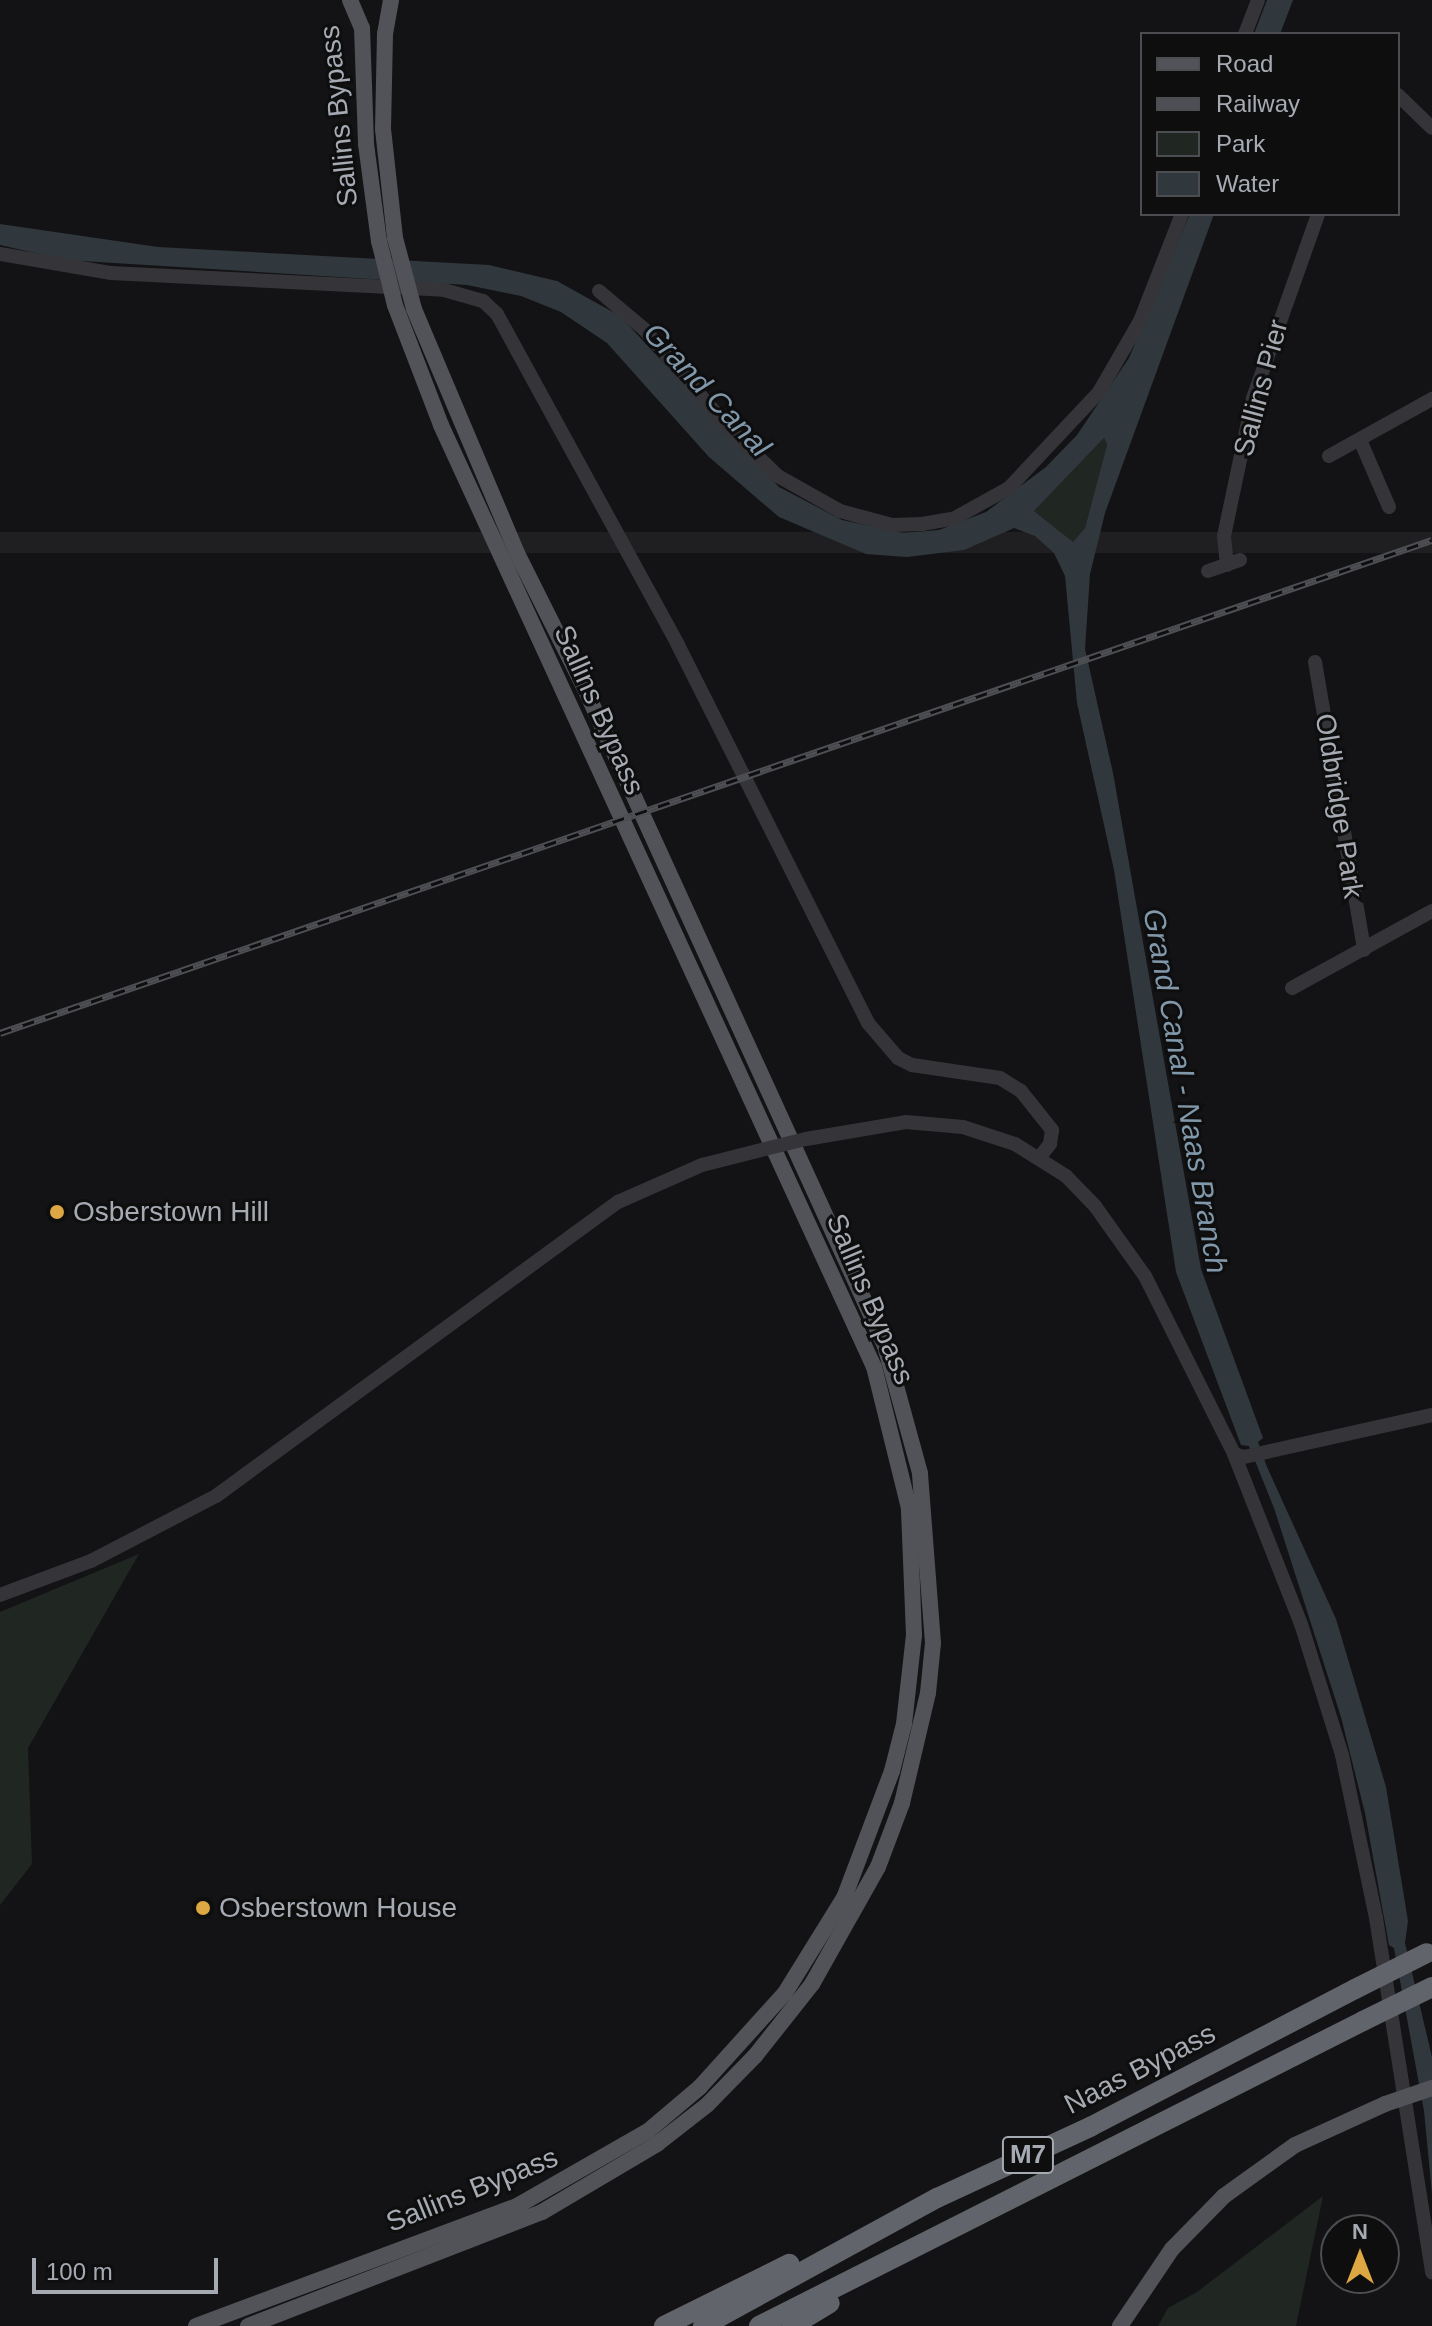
<!DOCTYPE html>
<style>
body{margin:0}
#map{position:relative;width:1432px;height:2326px;overflow:hidden;background:#131315;font-family:Arial,sans-serif}
div>[style]{position:absolute}
.built>*{inset:0;background:#1f1f21;transform-origin:0 0}
.green>*{inset:0;background:#202621}
.water>*{inset:0;background:#30383e}
.minor>*{height:14px;margin:-7px;padding:0 7px;transform-origin:7px;border-radius:7px;background:#353539}
.major>*{height:16px;margin:-8px;padding:0 8px;transform-origin:8px;border-radius:8px;background:#515358}
.highway>*{height:20px;margin:-10px;padding:0 10px;transform-origin:10px;border-radius:10px;background:#61646a}
.rail>*{height:7px;margin-top:-3.5px;transform-origin:0;background:repeating-linear-gradient(90deg,#0e0e0f 0 12px,#4e4f54 0 24px);box-sizing:border-box;border-block:2px solid #4e4f54}
.minor-bridge>*{height:14px;margin:-7px;padding:0 7px;transform-origin:7px;border-radius:7px;background:#353539}
.major-bridge>*{height:16px;margin:-8px;padding:0 8px;transform-origin:8px;border-radius:8px;background:#515358}
.highway-bridge>*{height:20px;margin:-10px;padding:0 10px;transform-origin:10px;border-radius:10px;background:#61646a}
.dots>*{width:22px;height:22px;translate:-50% -50%;box-sizing:border-box;border:4px solid #0e0e0f;border-radius:50%}
span{translate:-50% -50%;white-space:nowrap;text-align:center;line-height:1.15;-webkit-text-stroke:6px #0e0e0f;paint-order:stroke}
.shield-label span{padding:2px 6px;background:#0e0e0f;border:2px solid;border-radius:6px;-webkit-text-stroke-width:0}
.shield-label{font-size:26px;color:#a6abb3;font-weight:700}
.street-label{font-size:28px;color:#a6abb3}
.poi-label{font-size:28px;color:#a6abb3}
.left{translate:0 -50%;text-align:left}
.water-label{font-size:30px;color:#8198ab;font-style:italic}
.legend{position:absolute;left:1140px;top:32px;width:260px;height:184px;box-sizing:border-box;background:#0e0e0f;border:2px solid #4b4d51;margin:0;padding:10px 14px;list-style:none;font-size:24px;color:#a6abb3}
.legend li{display:flex;align-items:center;gap:16px;height:40px}
.legend b{width:40px;border:2px solid #4b4d51}
.north{position:absolute;left:1320px;top:2214px;width:80px;height:80px;box-sizing:border-box;background:#0e0e0f;border:2px solid #4b4d51;border-radius:50%;rotate:0deg;font-size:22px;font-weight:700;line-height:32px;text-align:center;color:#a6abb3}
.north::after{content:'';display:block;margin:auto;width:28px;height:36px;background:#dda743;clip-path:polygon(50% 0,100% 100%,50% 72%,0 100%)}
.scale{position:absolute;left:32px;top:2258px;width:186px;height:36px;box-sizing:border-box;border:4px solid #a6abb3;border-top:0;padding-left:10px;font-size:24px;line-height:28px;white-space:nowrap;color:#a6abb3;-webkit-text-stroke:6px #0e0e0f;paint-order:stroke}
</style>
<div id="map">
<div class="built">
<i style="left:1432px;top:532px;width:21px;height:1514px;rotate:90deg"></i>
</div>
<div class="green">
<i style="clip-path:polygon(1104px 438px,1107px 446px,1085px 528px,1073px 542px,1034px 511px)"></i>
<i style="clip-path:polygon(139px 1554px,28px 1748px,32px 1864px,0 1905px,0 1612px)"></i>
<i style="clip-path:polygon(1323px 2196px,1296px 2326px,1158px 2326px,1168px 2308px,1197px 2292px)"></i>
</div>
<div class="water">
<i style="clip-path:polygon(1267px 0,1293px 0,1280px 34px,1254px 34px)"></i>
<i style="clip-path:polygon(evenodd,1190px 214px,1214px 214px,1105px 513px,1090px 574px,1085px 649px,1113px 773px,1201px 1269px,1263px 1438px,1258px 1442px,1267px 1467px,1336px 1619px,1386px 1787px,1408px 1921px,1405px 1943px,1432px 2057px,1432px 2194px,1424px 2111px,1394px 1948px,1389px 1945px,1365px 1813px,1341px 1717px,1274px 1508px,1249px 1446px,1241px 1445px,1176px 1272px,1114px 870px,1077px 703px,1065px 576px,1054px 553px,1035px 536px,1014px 528px,964px 550px,907px 557px,866px 554px,779px 517px,709px 457px,607px 343px,561px 312px,521px 296px,467px 285px,66px 260px,0 245px,0 224px,158px 247px,489px 265px,557px 281px,620px 316px,779px 487px,842px 520px,903px 533px,939px 530px,986px 512px,1046px 467px,1077px 435px,1129px 358px,1190px 214px,1104px 438px,1107px 445px,1085px 528px,1073px 542px,1034px 511px,1104px 438px)"></i>
</div>
<div class="minor">
<i style="left:1245px;top:34px;width:36px;rotate:-69deg"></i>
<i style="left:1398px;top:95px;width:47px;rotate:44.1deg"></i>
<i style="left:0;top:254px;width:113px;rotate:9.7deg"></i>
<i style="left:111px;top:273px;width:333px;rotate:2.9deg"></i>
<i style="left:444px;top:290px;width:41px;rotate:15.8deg"></i>
<i style="left:483px;top:301px;width:19px;rotate:43deg"></i>
<i style="left:497px;top:314px;width:377px;rotate:61.3deg"></i>
<i style="left:678px;top:645px;width:423px;rotate:63.3deg"></i>
<i style="left:868px;top:1023px;width:46px;rotate:49.4deg"></i>
<i style="left:898px;top:1058px;width:16px;rotate:27deg"></i>
<i style="left:912px;top:1065px;width:89px;rotate:8.4deg"></i>
<i style="left:1000px;top:1078px;width:25px;rotate:32deg"></i>
<i style="left:1021px;top:1091px;width:50px;rotate:51.5deg"></i>
<i style="left:1052px;top:1130px;width:14px;rotate:98deg"></i>
<i style="left:1050px;top:1144px;width:16px;rotate:128deg"></i>
<i style="left:599px;top:291px;width:59px;rotate:40.2deg"></i>
<i style="left:644px;top:329px;width:133px;rotate:49.6deg"></i>
<i style="left:730px;top:430px;width:66px;rotate:43.8deg"></i>
<i style="left:778px;top:476px;width:71px;rotate:29.4deg"></i>
<i style="left:840px;top:511px;width:54px;rotate:15.1deg"></i>
<i style="left:892px;top:525px;width:30px;rotate:-2deg"></i>
<i style="left:922px;top:524px;width:34px;rotate:-10deg"></i>
<i style="left:955px;top:518px;width:62px;rotate:-29.1deg"></i>
<i style="left:1009px;top:488px;width:132px;rotate:-46.8deg"></i>
<i style="left:1099px;top:392px;width:82px;rotate:-60deg"></i>
<i style="left:1140px;top:321px;width:115px;rotate:-68.6deg"></i>
<i style="left:1360px;top:440px;width:73px;rotate:66.6deg"></i>
<i style="left:1329px;top:456px;width:118px;rotate:-29deg"></i>
<i style="left:1227px;top:565px;width:29px;rotate:-96deg"></i>
<i style="left:1224px;top:536px;width:141px;rotate:-78.1deg"></i>
<i style="left:1253px;top:398px;width:195px;rotate:-70.5deg"></i>
<i style="left:1208px;top:571px;width:34px;rotate:-19deg"></i>
<i style="left:1315px;top:662px;width:292px;rotate:80.3deg"></i>
<i style="left:1292px;top:988px;width:160px;rotate:-28.8deg"></i>
<i style="left:806px;top:1139px;width:101px;rotate:-9.6deg"></i>
<i style="left:906px;top:1122px;width:57px;rotate:5deg"></i>
<i style="left:963px;top:1127px;width:55px;rotate:18.1deg"></i>
<i style="left:1015px;top:1144px;width:60px;rotate:32.1deg"></i>
<i style="left:1066px;top:1176px;width:42px;rotate:46deg"></i>
<i style="left:1095px;top:1206px;width:86px;rotate:54.5deg"></i>
<i style="left:1145px;top:1276px;width:199px;rotate:63.4deg"></i>
<i style="left:1234px;top:1454px;width:183px;rotate:68.5deg"></i>
<i style="left:1301px;top:1624px;width:137px;rotate:72.6deg"></i>
<i style="left:1342px;top:1755px;width:167px;rotate:78.2deg"></i>
<i style="left:1376px;top:1918px;width:359px;rotate:81deg"></i>
<i style="left:1234px;top:1454px;width:10px;rotate:17deg"></i>
<i style="left:1244px;top:1457px;width:193px;rotate:-12.6deg"></i>
<i style="left:0;top:1595px;width:97px;rotate:-20.5deg"></i>
<i style="left:91px;top:1561px;width:141px;rotate:-27.5deg"></i>
<i style="left:216px;top:1496px;width:498px;rotate:-36.2deg"></i>
<i style="left:618px;top:1202px;width:92px;rotate:-23.8deg"></i>
<i style="left:702px;top:1165px;width:65px;rotate:-14.3deg"></i>
</div>
<div class="major">
<i style="left:350px;top:0;width:30px;rotate:67deg"></i>
<i style="left:362px;top:28px;width:116px;rotate:88deg"></i>
<i style="left:366px;top:144px;width:98px;rotate:82.4deg"></i>
<i style="left:391px;top:0;width:35px;rotate:100deg"></i>
<i style="left:385px;top:34px;width:95px;rotate:91.2deg"></i>
<i style="left:383px;top:129px;width:110px;rotate:83.7deg"></i>
<i style="left:196px;top:2326px;width:343px;rotate:-20.5deg"></i>
<i style="left:517px;top:2206px;width:151px;rotate:-29.8deg"></i>
<i style="left:648px;top:2131px;width:68px;rotate:-40.2deg"></i>
<i style="left:700px;top:2087px;width:127px;rotate:-47.9deg"></i>
<i style="left:785px;top:1993px;width:112px;rotate:-58.2deg"></i>
<i style="left:844px;top:1898px;width:136px;rotate:-69.3deg"></i>
<i style="left:892px;top:1771px;width:49px;rotate:-75.7deg"></i>
<i style="left:904px;top:1724px;width:90px;rotate:-83.6deg"></i>
<i style="left:914px;top:1635px;width:127px;rotate:-92.3deg"></i>
<i style="left:909px;top:1508px;width:145px;rotate:-103.9deg"></i>
<i style="left:874px;top:1367px;width:1037px;rotate:-114.69deg"></i>
<i style="left:441px;top:425px;width:129px;rotate:-111deg"></i>
<i style="left:248px;top:2326px;width:315px;rotate:-21.2deg"></i>
<i style="left:542px;top:2212px;width:134px;rotate:-30.6deg"></i>
<i style="left:657px;top:2144px;width:63px;rotate:-38deg"></i>
<i style="left:707px;top:2105px;width:69px;rotate:-45.6deg"></i>
<i style="left:755px;top:2056px;width:92px;rotate:-51.6deg"></i>
<i style="left:812px;top:1984px;width:134px;rotate:-60.6deg"></i>
<i style="left:878px;top:1867px;width:68px;rotate:-69.4deg"></i>
<i style="left:902px;top:1803px;width:113px;rotate:-76.7deg"></i>
<i style="left:928px;top:1693px;width:50px;rotate:-84.3deg"></i>
<i style="left:933px;top:1643px;width:170px;rotate:-94.4deg"></i>
<i style="left:920px;top:1473px;width:132px;rotate:-105.4deg"></i>
<i style="left:885px;top:1346px;width:722px;rotate:-114.54deg"></i>
<i style="left:585px;top:689px;width:152px;rotate:-116.6deg"></i>
<i style="left:517px;top:553px;width:265px;rotate:-112.9deg"></i>
<i style="left:1120px;top:2326px;width:93px;rotate:-56deg"></i>
<i style="left:1172px;top:2249px;width:74px;rotate:-45.5deg"></i>
<i style="left:1224px;top:2196px;width:87px;rotate:-35.7deg"></i>
<i style="left:1295px;top:2145px;width:99px;rotate:-24.5deg"></i>
</div>
<div class="highway">
<i style="left:664px;top:2326px;width:140px;rotate:-26.4deg"></i>
<i style="left:703px;top:2326px;width:267px;rotate:-28.7deg"></i>
<i style="left:937px;top:2198px;width:169px;rotate:-24.9deg"></i>
<i style="left:1090px;top:2127px;width:299px;rotate:-27.5deg"></i>
<i style="left:759px;top:2326px;width:677px;rotate:-26.79deg"></i>
<i style="left:792px;top:2326px;width:44px;rotate:-31.2deg"></i>
</div>
<div class="rail">
<i style="left:0;top:1033px;width:1514px;rotate:-19deg"></i>
</div>
<div class="minor-bridge">
<i style="left:765px;top:1149px;width:42px;rotate:-13.7deg"></i>
</div>
<div class="major-bridge">
<i style="left:395px;top:238px;width:73px;rotate:75deg"></i>
<i style="left:379px;top:241px;width:66px;rotate:76deg"></i>
<i style="left:1385px;top:2104px;width:50px;rotate:-18.8deg"></i>
</div>
<div class="highway-bridge">
<i style="left:1355px;top:1989px;width:80px;rotate:-26.6deg"></i>
<i style="left:1363px;top:2021px;width:77px;rotate:-26.2deg"></i>
</div>
<div class="dots">
<i style="left:57px;top:1212px;background:#dda743"></i>
<i style="left:203px;top:1908px;background:#dda743"></i>
</div>
<div class="shield-label">
<span style="left:1028px;top:2155px">M7</span>
</div>
<div class="street-label">
<span style="left:339px;top:116px;rotate:-96deg">Sallins Bypass</span>
<span style="left:1261px;top:388px;rotate:-75deg">Sallins Pier</span>
<span style="left:599px;top:710px;rotate:66deg">Sallins Bypass</span>
<span style="left:1339px;top:806px;rotate:81deg">Oldbridge Park</span>
<span style="left:870px;top:1299px;rotate:67deg">Sallins Bypass</span>
<span style="left:1140px;top:2069px;rotate:-27deg">Naas Bypass</span>
<span style="left:472px;top:2190px;rotate:-22deg">Sallins Bypass</span>
</div>
<div class="poi-label">
<span class="left" style="left:73px;top:1212px">Osberstown Hill</span>
<span class="left" style="left:219px;top:1908px">Osberstown House</span>
</div>
<div class="water-label">
<span style="left:707px;top:390px;rotate:47deg">Grand Canal</span>
<span style="left:1185px;top:1091px;rotate:80deg">Grand Canal - Naas Branch</span>
</div>
<ul class="legend">
<li><b style="height:10px;background:#515358"></b>Road</li>
<li><b style="height:10px;background:#4e4f54"></b>Railway</li>
<li><b style="height:22px;background:#202621"></b>Park</li>
<li><b style="height:22px;background:#30383e"></b>Water</li>
</ul>
<div class="north">N</div>
<div class="scale">100 m</div>
</div>
